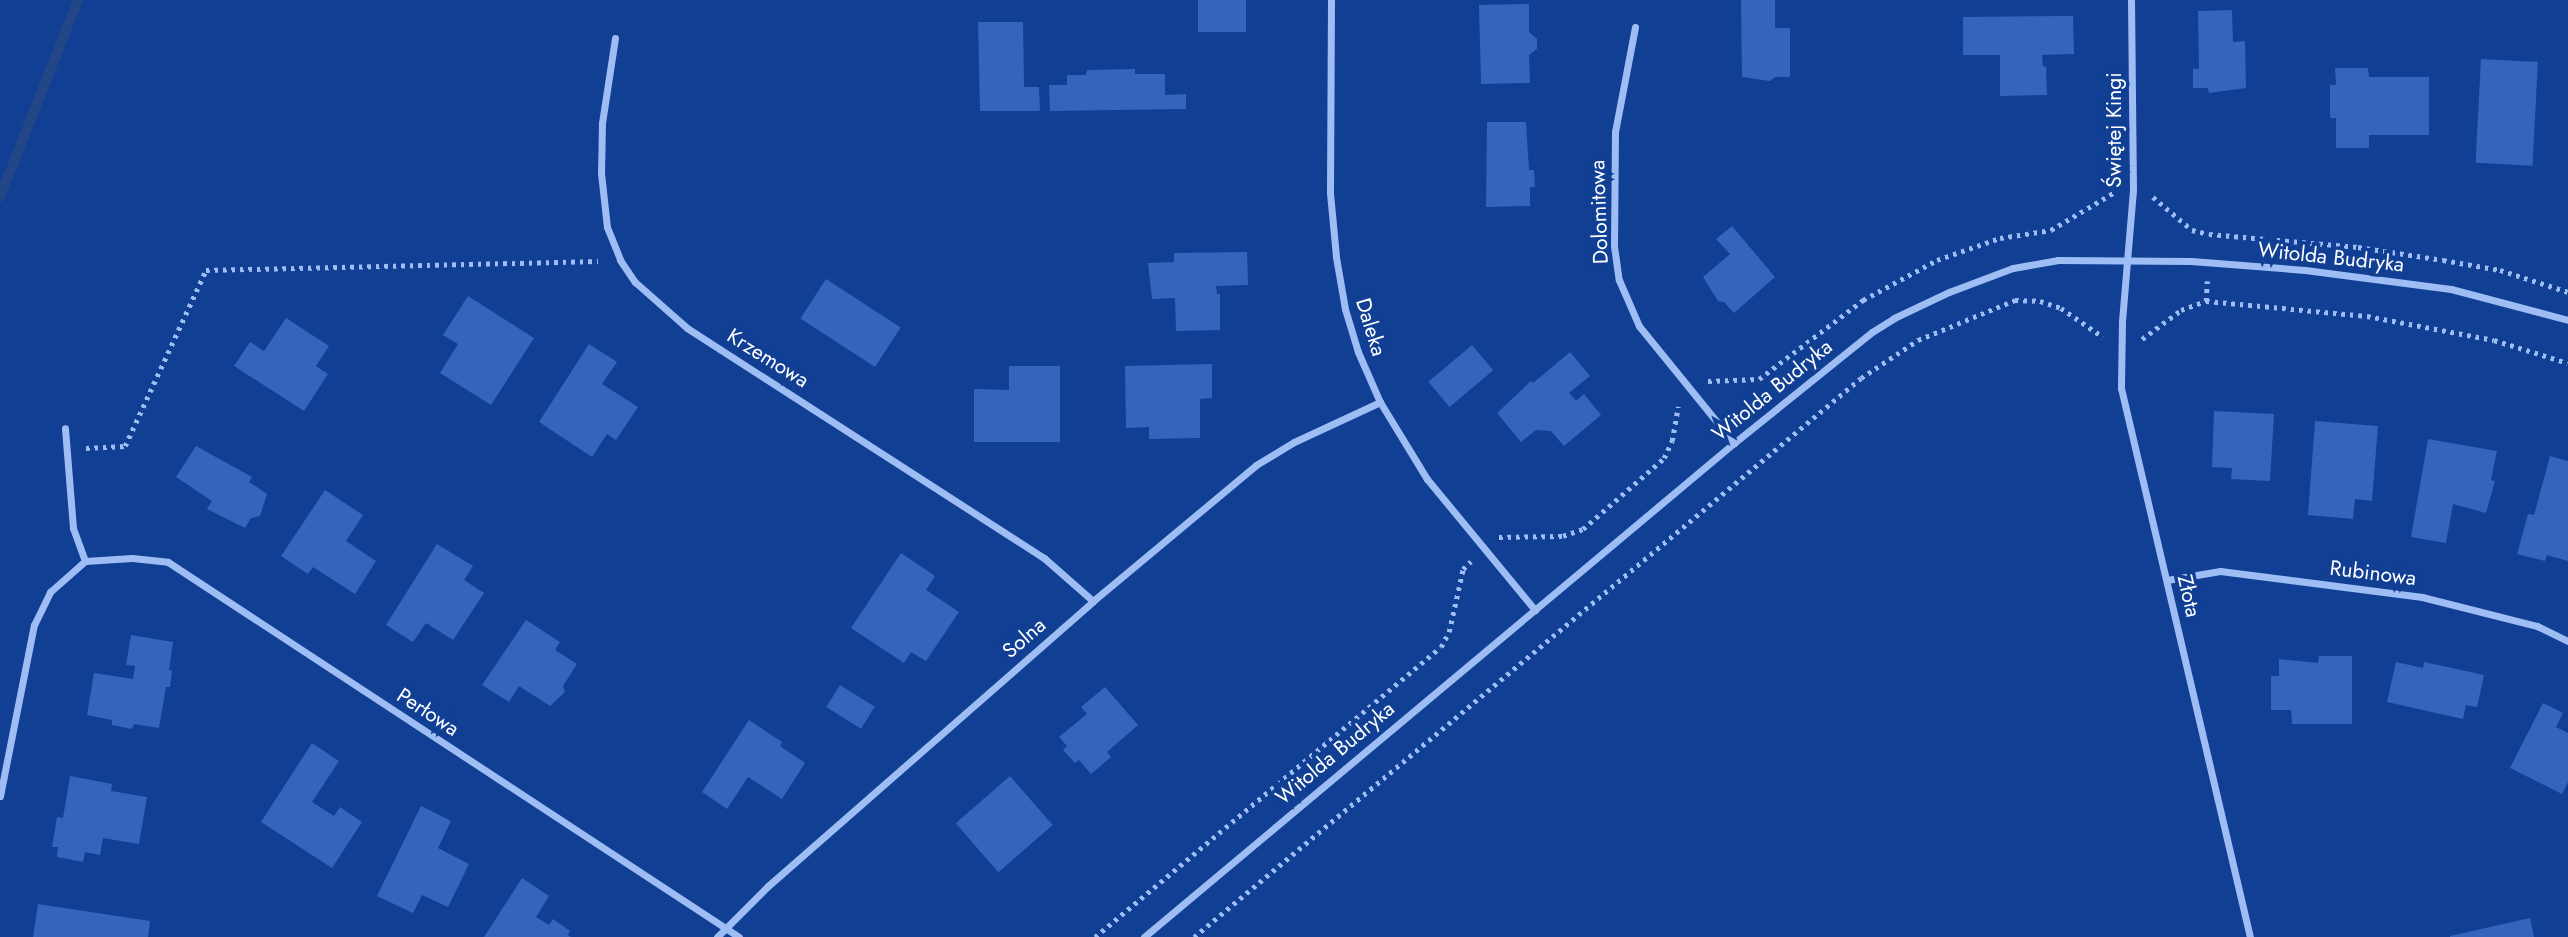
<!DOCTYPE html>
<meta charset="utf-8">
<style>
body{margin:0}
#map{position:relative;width:2568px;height:937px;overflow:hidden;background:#103f94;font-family:Jost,sans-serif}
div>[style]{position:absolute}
.stream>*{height:10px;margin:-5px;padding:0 5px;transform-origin:5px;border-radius:5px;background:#234686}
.building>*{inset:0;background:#3465bc;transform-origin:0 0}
.path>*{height:4.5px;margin-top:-2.25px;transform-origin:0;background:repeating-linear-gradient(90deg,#9ebdf4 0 3.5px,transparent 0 8.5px)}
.minor>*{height:7px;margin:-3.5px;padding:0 3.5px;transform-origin:3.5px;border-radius:3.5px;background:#9ebdf4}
span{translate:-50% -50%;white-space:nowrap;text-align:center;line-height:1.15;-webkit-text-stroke:7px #103f94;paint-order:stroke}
.street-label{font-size:21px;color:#fff}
</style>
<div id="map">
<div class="stream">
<i style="left:0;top:197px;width:212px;rotate:-68.4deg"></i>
</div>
<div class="building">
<i style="left:1198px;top:0;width:48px;height:32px"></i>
<i style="clip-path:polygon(1741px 0,1775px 0,1775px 28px,1790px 28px,1790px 77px,1775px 77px,1770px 81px,1742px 77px)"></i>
<i style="clip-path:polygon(1529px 4px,1529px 32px,1537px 39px,1537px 49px,1529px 55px,1530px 83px,1481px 84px,1479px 5px)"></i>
<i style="clip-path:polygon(2232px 10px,2233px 42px,2245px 41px,2246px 88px,2209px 93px,2208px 88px,2193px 88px,2193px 69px,2199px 69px,2198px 11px)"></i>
<i style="clip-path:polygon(2073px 16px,2074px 54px,2042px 55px,2043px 67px,2046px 66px,2047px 95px,2000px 96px,2000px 55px,1963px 55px,1963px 17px)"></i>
<i style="clip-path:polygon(978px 22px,1023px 22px,1024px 87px,1039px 87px,1040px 111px,980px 111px)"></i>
<i style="left:2481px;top:59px;width:57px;height:104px;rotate:3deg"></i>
<i style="clip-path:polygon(2335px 68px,2368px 68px,2369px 77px,2429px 77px,2429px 135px,2369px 135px,2369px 148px,2336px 148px,2336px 118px,2330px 118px,2330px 85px,2336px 85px)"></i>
<i style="clip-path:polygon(1135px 69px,1135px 74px,1165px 74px,1165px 95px,1186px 94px,1186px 109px,1050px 111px,1049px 85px,1067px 85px,1067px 75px,1086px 75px,1087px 70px)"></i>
<i style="clip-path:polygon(1487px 122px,1526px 122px,1529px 170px,1534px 170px,1535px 187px,1530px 187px,1530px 206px,1486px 207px)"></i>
<i style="clip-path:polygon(1732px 226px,1775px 277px,1734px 313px,1724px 302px,1718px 301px,1703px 277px,1730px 254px,1716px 239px)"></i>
<i style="clip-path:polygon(1247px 252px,1248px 285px,1216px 286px,1217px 294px,1220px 294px,1220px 330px,1176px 331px,1175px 298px,1152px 299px,1148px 263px,1174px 262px,1174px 253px)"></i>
<i style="left:826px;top:279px;width:89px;height:47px;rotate:33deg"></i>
<i style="clip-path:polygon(468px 296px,534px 338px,491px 405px,440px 373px,458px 344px,443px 335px)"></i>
<i style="clip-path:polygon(286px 318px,329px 346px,316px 366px,328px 374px,304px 411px,234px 366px,250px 342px,264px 351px)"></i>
<i style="clip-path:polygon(589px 344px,617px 362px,602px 384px,638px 407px,616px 440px,607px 434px,592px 457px,539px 422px)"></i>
<i style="left:1472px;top:345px;width:33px;height:57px;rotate:50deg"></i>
<i style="clip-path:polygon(1570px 352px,1590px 376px,1569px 393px,1576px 401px,1584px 394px,1601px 415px,1564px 446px,1551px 431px,1536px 430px,1521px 442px,1497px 413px,1531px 381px,1533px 383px)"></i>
<i style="clip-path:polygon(1212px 364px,1212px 398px,1200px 399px,1200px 438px,1149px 439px,1149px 427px,1126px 428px,1125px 366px)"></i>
<i style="clip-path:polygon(1009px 366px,1060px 366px,1060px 442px,974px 442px,974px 389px,1009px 390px)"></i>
<i style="clip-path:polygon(2214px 411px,2274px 414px,2270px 481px,2231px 479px,2232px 468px,2212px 467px)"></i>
<i style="clip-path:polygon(2315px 421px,2378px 426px,2372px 501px,2355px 499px,2353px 519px,2308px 515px)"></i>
<i style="clip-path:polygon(2428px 439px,2497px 451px,2491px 480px,2495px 481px,2486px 513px,2453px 504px,2446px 543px,2411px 537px)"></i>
<i style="clip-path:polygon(196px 446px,252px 477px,249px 482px,267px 494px,260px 516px,251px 518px,245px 528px,207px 509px,212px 501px,176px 477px)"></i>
<i style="clip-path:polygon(2550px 456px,2568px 461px,2568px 561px,2547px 555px,2545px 561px,2517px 554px,2528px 514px,2534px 515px)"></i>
<i style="clip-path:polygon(325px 490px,363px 515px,346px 541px,376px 561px,355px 594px,313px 567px,308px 574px,281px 556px)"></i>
<i style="clip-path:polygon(437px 544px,473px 566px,464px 580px,484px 593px,453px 640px,426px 623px,413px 642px,386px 625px)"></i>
<i style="clip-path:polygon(901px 553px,935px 576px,926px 590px,959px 612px,926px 661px,911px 652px,904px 663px,851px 628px)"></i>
<i style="clip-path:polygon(526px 620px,560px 642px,555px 650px,577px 664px,563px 686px,565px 692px,550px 706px,519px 686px,509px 702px,482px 685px)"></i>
<i style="clip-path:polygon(131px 635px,173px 642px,169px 670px,172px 671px,170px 687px,166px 687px,159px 728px,134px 724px,132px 729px,112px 725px,112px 720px,87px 715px,94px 673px,133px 679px,135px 666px,126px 665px)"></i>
<i style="clip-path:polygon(2319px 656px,2352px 656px,2352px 724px,2292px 724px,2291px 710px,2271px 710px,2271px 676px,2279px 676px,2279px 659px,2318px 663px)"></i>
<i style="clip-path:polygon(2396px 662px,2423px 668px,2424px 662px,2484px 675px,2477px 707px,2466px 705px,2463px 719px,2387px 702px)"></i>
<i style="left:840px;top:685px;width:41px;height:26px;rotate:32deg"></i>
<i style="clip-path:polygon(1105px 687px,1138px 725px,1107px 752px,1111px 757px,1091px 774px,1079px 760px,1075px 763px,1063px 750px,1067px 746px,1059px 737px,1087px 714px,1081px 707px)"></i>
<i style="clip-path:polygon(2543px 703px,2563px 713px,2556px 727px,2568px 733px,2568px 782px,2562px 794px,2510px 768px)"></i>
<i style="clip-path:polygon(749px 720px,782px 742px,780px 746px,805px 763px,782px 799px,748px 777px,727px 809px,702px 792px)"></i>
<i style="clip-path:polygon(312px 743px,339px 761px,312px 802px,334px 816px,340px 807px,362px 822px,332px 868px,261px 822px)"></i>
<i style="clip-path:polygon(70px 776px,112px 784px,111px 791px,147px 797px,139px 844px,103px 838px,100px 855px,85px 852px,83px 862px,57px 857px,58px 847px,52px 847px,57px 817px,63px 818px)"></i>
<i style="left:1010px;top:776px;width:65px;height:72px;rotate:49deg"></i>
<i style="clip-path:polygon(421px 806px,451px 821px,438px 848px,469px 864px,448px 907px,422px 895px,413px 913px,377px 896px)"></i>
<i style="clip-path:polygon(522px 878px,549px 896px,536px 917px,549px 925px,553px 919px,570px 931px,568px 935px,571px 937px,484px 937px)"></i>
<i style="clip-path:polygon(38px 904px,150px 921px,148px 937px,33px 937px)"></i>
<i style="clip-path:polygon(2530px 918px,2534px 937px,2450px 937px,2450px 936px)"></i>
</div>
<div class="path">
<i style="left:2153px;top:197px;width:51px;rotate:40.2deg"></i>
<i style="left:2192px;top:230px;width:17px;rotate:13deg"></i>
<i style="left:2209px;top:234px;width:150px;rotate:5deg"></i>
<i style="left:2358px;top:247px;width:86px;rotate:8.7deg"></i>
<i style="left:2443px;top:260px;width:58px;rotate:10deg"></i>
<i style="left:2500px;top:270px;width:71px;rotate:17.9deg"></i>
<i style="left:2206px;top:301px;width:20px;rotate:-87deg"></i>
<i style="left:2142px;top:339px;width:49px;rotate:-36.6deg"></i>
<i style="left:2181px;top:310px;width:27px;rotate:-20deg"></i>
<i style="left:2206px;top:301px;width:162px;rotate:5.3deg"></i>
<i style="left:2367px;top:316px;width:129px;rotate:10.7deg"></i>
<i style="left:2494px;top:340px;width:77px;rotate:17.3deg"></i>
<i style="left:1708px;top:381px;width:51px;rotate:-2.2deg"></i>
<i style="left:1759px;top:379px;width:131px;rotate:-37.2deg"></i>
<i style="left:1863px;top:300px;width:84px;rotate:-28.4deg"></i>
<i style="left:1937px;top:260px;width:67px;rotate:-19.2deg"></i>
<i style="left:2000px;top:238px;width:52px;rotate:-8.9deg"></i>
<i style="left:2051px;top:230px;width:72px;rotate:-30.8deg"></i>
<i style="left:86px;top:448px;width:39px;rotate:-3deg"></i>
<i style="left:125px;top:446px;width:194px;rotate:-65.3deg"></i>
<i style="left:206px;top:270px;width:392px;rotate:-1.3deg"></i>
<i style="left:1499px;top:537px;width:64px;rotate:-0.9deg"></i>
<i style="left:1563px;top:536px;width:21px;rotate:-19deg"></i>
<i style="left:1583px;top:529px;width:108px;rotate:-41.2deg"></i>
<i style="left:1664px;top:458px;width:19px;rotate:-65deg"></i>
<i style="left:1672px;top:441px;width:35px;rotate:-80deg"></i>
<i style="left:1095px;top:937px;width:451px;rotate:-40deg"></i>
<i style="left:1441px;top:647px;width:17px;rotate:-62deg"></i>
<i style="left:1449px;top:632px;width:65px;rotate:-77.5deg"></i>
<i style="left:1463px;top:569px;width:11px;rotate:-45deg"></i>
<i style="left:1194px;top:937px;width:870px;rotate:-39.97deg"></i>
<i style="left:1861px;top:378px;width:69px;rotate:-33.7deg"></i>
<i style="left:1918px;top:340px;width:105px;rotate:-22.4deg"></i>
<i style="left:2015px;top:300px;width:25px;rotate:2deg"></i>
<i style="left:2040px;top:301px;width:22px;rotate:18deg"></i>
<i style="left:2061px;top:308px;width:51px;rotate:34.6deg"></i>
</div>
<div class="minor">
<i style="left:1331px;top:0;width:193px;rotate:90.3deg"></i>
<i style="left:1330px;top:193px;width:64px;rotate:84.6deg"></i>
<i style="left:1336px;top:257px;width:53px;rotate:80.2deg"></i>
<i style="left:1345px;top:309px;width:45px;rotate:73.2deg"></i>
<i style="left:1358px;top:352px;width:55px;rotate:66.3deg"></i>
<i style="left:1380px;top:402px;width:90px;rotate:58.6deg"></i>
<i style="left:1427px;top:479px;width:170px;rotate:50.5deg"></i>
<i style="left:2131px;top:0;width:190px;rotate:89.4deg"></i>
<i style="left:2133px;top:190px;width:132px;rotate:94.8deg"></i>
<i style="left:2122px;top:322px;width:66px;rotate:90.9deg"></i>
<i style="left:2121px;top:388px;width:564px;rotate:76.78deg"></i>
<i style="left:1635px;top:27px;width:107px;rotate:100.8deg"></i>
<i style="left:1615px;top:132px;width:114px;rotate:90.5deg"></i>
<i style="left:1614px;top:246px;width:34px;rotate:82deg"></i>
<i style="left:1619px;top:280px;width:50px;rotate:66.5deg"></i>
<i style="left:1639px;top:326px;width:151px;rotate:50.9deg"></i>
<i style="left:615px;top:38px;width:86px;rotate:98.7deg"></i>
<i style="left:602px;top:123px;width:50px;rotate:91.1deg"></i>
<i style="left:601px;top:173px;width:54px;rotate:83.7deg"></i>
<i style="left:607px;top:227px;width:35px;rotate:68deg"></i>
<i style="left:620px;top:260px;width:27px;rotate:56deg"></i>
<i style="left:635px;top:282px;width:69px;rotate:41.5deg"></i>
<i style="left:687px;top:328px;width:425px;rotate:32.8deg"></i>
<i style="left:1044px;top:558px;width:65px;rotate:41.3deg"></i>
<i style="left:85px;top:561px;width:47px;rotate:-3.7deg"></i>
<i style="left:132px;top:558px;width:36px;rotate:6deg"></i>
<i style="left:168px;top:562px;width:683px;rotate:33.29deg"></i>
<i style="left:2167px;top:580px;width:54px;rotate:-9.6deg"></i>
<i style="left:2220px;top:571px;width:204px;rotate:7.3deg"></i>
<i style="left:2422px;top:597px;width:119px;rotate:14.2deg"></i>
<i style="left:2537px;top:626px;width:34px;rotate:26deg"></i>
<i style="left:0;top:796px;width:174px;rotate:-78.8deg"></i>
<i style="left:34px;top:625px;width:37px;rotate:-64deg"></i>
<i style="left:50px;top:592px;width:47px;rotate:-41.5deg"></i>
<i style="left:85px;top:561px;width:35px;rotate:-110deg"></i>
<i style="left:73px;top:528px;width:100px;rotate:-94.6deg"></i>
<i style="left:717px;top:937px;width:72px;rotate:-45deg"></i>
<i style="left:768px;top:886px;width:432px;rotate:-41.2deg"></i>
<i style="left:1093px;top:601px;width:212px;rotate:-39.8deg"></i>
<i style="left:1256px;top:465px;width:44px;rotate:-31.2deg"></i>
<i style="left:1294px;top:442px;width:95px;rotate:-24.9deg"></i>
<i style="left:1144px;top:937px;width:770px;rotate:-39.94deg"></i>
<i style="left:1734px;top:443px;width:177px;rotate:-38.8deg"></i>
<i style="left:1872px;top:332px;width:26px;rotate:-32deg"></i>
<i style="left:1894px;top:318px;width:61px;rotate:-25.3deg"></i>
<i style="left:1949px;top:292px;width:68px;rotate:-20.6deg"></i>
<i style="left:2013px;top:268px;width:46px;rotate:-10.1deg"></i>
<i style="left:2058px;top:260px;width:133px;rotate:0.4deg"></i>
<i style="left:2191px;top:261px;width:114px;rotate:4.5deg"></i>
<i style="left:2305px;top:270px;width:147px;rotate:7.4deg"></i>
<i style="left:2451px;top:289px;width:121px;rotate:14.8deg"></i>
</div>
<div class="street-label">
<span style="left:2114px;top:130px;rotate:-90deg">Świętej Kingi</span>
<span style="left:1599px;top:212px;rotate:-92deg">Dolomitowa</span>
<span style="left:2331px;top:257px;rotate:6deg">Witolda Budryka</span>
<span style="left:1371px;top:327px;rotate:73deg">Daleka</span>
<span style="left:768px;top:358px;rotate:32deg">Krzemowa</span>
<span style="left:1772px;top:390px;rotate:-39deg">Witolda Budryka</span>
<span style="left:2373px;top:573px;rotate:7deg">Rubinowa</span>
<span style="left:2189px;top:596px;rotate:77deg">Złota</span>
<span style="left:1024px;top:638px;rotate:-41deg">Solna</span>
<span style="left:428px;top:712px;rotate:33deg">Perłowa</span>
<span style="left:1335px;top:753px;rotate:-40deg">Witolda Budryka</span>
</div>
</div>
